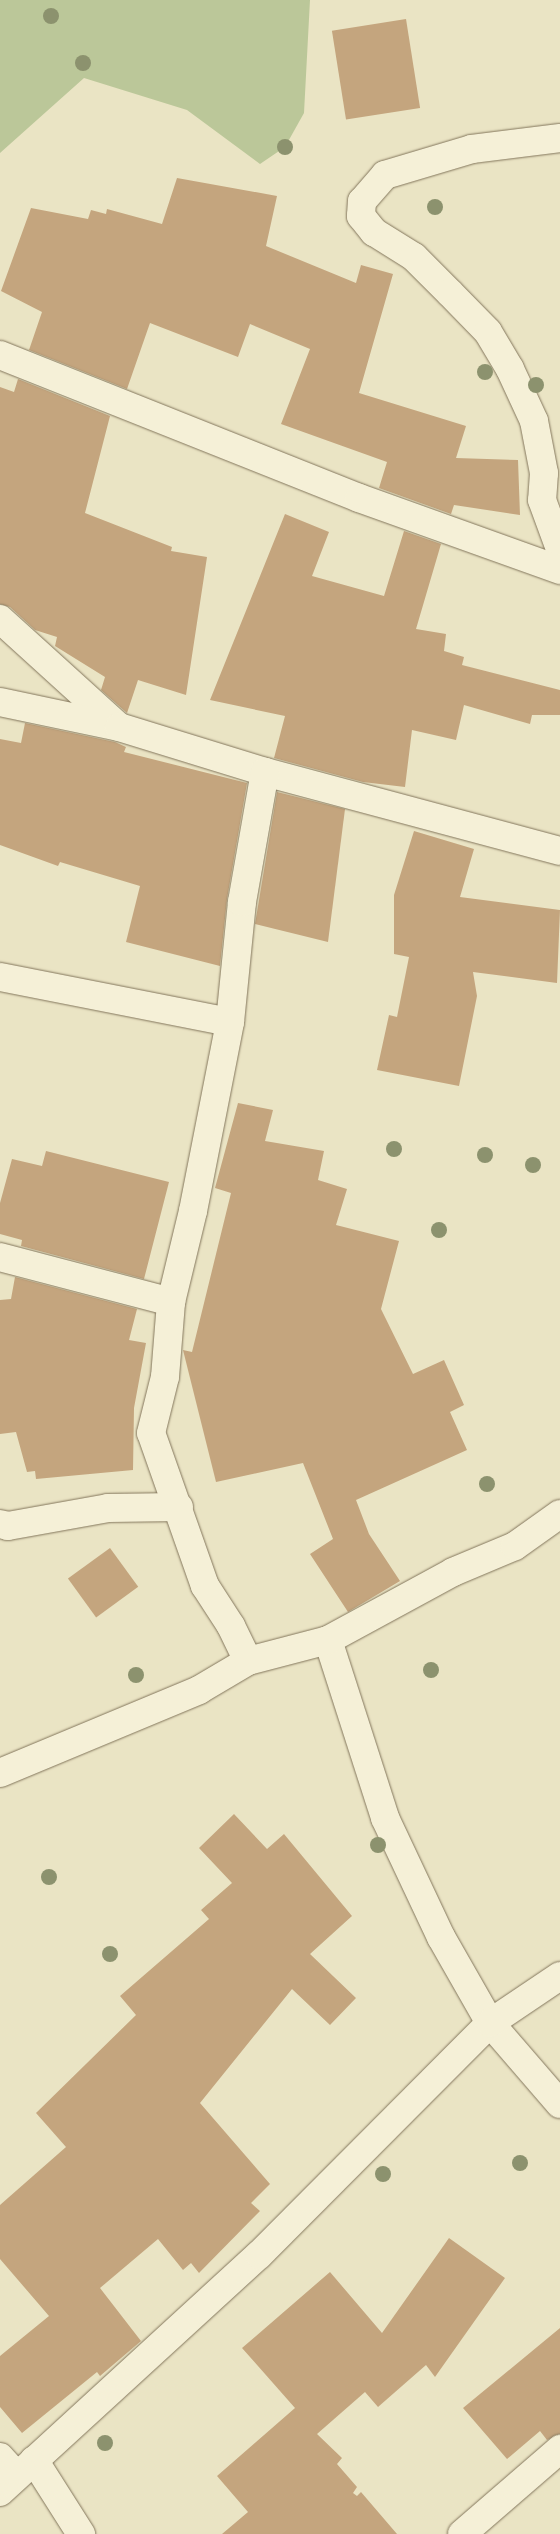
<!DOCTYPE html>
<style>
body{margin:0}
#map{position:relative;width:560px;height:2534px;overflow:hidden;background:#eae4c4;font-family:Georgia,serif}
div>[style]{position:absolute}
.green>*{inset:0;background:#bbc799}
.building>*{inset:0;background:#c4a57e;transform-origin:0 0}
.roads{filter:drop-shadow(0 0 1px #83765c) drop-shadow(0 0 1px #83765c)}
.street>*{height:28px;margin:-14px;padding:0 14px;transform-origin:14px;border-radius:14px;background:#f5f0d7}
.trees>*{width:16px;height:16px;margin:-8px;border-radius:50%;background:#8c926e}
span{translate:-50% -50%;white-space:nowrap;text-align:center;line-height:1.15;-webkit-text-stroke:5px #f2edd3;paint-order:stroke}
</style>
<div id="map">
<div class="green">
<i style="clip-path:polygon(0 0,310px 0,304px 113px,285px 147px,260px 164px,187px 110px,84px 78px,0 153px)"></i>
</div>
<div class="building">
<i style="left:406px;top:19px;width:90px;height:75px;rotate:81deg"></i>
<i style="clip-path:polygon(177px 178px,277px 196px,266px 246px,356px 283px,361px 265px,393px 274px,359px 393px,466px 426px,456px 458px,518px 460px,520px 515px,454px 505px,451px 514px,379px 488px,387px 462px,281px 424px,310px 349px,250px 324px,238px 357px,150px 323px,127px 389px,29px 350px,42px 312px,1px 291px,31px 208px,88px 219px,91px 210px,106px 214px,107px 209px,162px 224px)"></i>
<i style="clip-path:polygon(18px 379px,110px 416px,85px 513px,172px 547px,171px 551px,207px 557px,186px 695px,138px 680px,127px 713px,101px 690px,105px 677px,55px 646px,57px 637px,35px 630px,10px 607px,0 604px,0 387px,14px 392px)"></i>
<i style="clip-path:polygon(285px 514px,329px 532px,312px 576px,384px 596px,404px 531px,441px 544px,416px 629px,446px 634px,444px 651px,464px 657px,462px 665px,560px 690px,560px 715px,532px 715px,530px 724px,464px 705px,456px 740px,412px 730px,405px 787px,363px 782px,274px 758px,285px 716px,210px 700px)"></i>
<i style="clip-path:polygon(25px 723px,115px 742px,126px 747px,124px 752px,247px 783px,227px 899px,220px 966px,126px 942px,140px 886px,60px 862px,58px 866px,0 845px,0 739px,21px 743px)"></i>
<i style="clip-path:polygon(277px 792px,345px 809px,328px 942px,255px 924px)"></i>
<i style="clip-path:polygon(414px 831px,474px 849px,460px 897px,560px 910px,557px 983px,473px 972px,477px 996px,459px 1086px,377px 1070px,389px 1015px,397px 1017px,409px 957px,394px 954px,394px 895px)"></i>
<i style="clip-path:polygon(238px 1103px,273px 1110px,265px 1141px,324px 1151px,318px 1180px,347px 1189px,336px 1225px,399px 1241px,381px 1309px,413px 1374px,444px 1360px,464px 1405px,450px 1412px,467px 1450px,356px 1500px,369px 1534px,400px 1581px,348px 1612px,310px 1554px,333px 1539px,303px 1463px,216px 1482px,183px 1350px,192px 1352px,231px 1193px,215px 1188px)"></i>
<i style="clip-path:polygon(46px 1151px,169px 1182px,144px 1279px,21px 1246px,22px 1240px,0 1234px,0 1203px,12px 1159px,42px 1166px)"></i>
<i style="clip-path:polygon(15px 1277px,137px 1309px,129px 1340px,146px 1343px,134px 1408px,133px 1470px,36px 1479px,35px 1471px,27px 1472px,16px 1432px,0 1434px,0 1300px,11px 1299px)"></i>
<i style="left:110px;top:1548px;width:48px;height:52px;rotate:54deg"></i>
<i style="clip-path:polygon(234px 1814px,267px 1849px,284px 1834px,352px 1916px,310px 1954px,356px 1998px,330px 2025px,292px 1989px,200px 2103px,270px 2184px,251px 2203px,260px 2211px,199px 2273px,191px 2263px,183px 2270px,158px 2239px,100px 2288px,141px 2341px,100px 2376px,97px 2372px,22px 2433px,0 2407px,0 2356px,49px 2316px,0 2259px,0 2205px,66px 2147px,36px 2113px,136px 2015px,120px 1996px,209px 1919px,201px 1910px,232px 1883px,199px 1848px)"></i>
<i style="clip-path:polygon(449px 2238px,505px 2278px,435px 2377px,426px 2365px,378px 2407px,365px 2392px,317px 2434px,342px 2458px,337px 2464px,357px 2487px,353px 2493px,357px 2496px,361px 2492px,397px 2534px,222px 2534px,248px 2512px,217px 2476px,295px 2408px,242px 2348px,330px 2272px,382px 2333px)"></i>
<i style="clip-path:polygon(560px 2328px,560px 2434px,547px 2440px,540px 2431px,507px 2459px,463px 2408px)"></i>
</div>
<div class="roads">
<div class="street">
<i style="left:560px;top:138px;width:89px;rotate:172.9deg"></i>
<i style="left:472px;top:149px;width:91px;rotate:163.4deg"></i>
<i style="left:385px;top:175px;width:35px;rotate:131deg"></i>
<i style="left:362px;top:201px;width:15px;rotate:94deg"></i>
<i style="left:361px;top:216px;width:21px;rotate:51deg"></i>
<i style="left:374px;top:232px;width:47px;rotate:32deg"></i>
<i style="left:414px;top:257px;width:51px;rotate:45deg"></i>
<i style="left:450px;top:293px;width:54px;rotate:45.7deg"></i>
<i style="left:488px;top:332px;width:43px;rotate:59.3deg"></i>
<i style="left:510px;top:369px;width:57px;rotate:65.2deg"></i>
<i style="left:534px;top:421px;width:53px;rotate:79.1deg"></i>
<i style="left:544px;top:473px;width:27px;rotate:94deg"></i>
<i style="left:542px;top:500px;width:52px;rotate:69.8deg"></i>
<i style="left:0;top:355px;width:386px;rotate:21.7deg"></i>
<i style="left:359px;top:498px;width:214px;rotate:19.7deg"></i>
<i style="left:0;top:619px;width:159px;rotate:42.2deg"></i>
<i style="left:0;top:702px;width:122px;rotate:11.9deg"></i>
<i style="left:119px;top:727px;width:153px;rotate:17.1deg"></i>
<i style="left:265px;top:772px;width:305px;rotate:15deg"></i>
<i style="left:0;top:977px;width:234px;rotate:11.1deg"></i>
<i style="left:0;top:1257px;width:177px;rotate:14.7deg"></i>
<i style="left:0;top:1524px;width:8px;rotate:14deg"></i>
<i style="left:8px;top:1526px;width:102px;rotate:-10.2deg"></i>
<i style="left:108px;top:1508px;width:71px;rotate:-0.8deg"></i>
<i style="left:328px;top:1640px;width:187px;rotate:72.2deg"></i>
<i style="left:385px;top:1818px;width:132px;rotate:64.8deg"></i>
<i style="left:441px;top:1937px;width:99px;rotate:60.3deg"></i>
<i style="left:490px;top:2023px;width:107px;rotate:49.2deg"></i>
<i style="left:248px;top:1661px;width:39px;rotate:-116deg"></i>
<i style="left:231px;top:1626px;width:48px;rotate:-123deg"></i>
<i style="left:205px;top:1586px;width:162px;rotate:-109.4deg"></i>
<i style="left:151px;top:1433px;width:58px;rotate:-76deg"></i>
<i style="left:165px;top:1377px;width:75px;rotate:-85.4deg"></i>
<i style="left:171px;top:1302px;width:94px;rotate:-76.4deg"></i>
<i style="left:193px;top:1211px;width:193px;rotate:-78.9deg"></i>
<i style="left:230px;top:1022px;width:121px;rotate:-84.3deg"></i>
<i style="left:242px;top:902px;width:132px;rotate:-80deg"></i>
<i style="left:0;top:1773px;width:216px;rotate:-22.6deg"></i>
<i style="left:199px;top:1690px;width:57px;rotate:-30.6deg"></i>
<i style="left:248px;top:1661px;width:83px;rotate:-14.7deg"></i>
<i style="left:328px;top:1640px;width:142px;rotate:-28.5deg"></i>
<i style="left:453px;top:1572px;width:67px;rotate:-22.8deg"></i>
<i style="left:515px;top:1546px;width:55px;rotate:-35.4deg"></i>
<i style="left:0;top:2457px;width:25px;rotate:48deg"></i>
<i style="left:34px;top:2460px;width:88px;rotate:57.6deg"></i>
<i style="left:0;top:2492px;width:351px;rotate:-42.5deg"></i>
<i style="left:259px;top:2255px;width:327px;rotate:-45.1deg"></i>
<i style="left:490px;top:2023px;width:84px;rotate:-33.9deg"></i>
<i style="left:462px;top:2534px;width:130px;rotate:-40.9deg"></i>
</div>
</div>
<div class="trees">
<i style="left:51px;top:16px"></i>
<i style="left:83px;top:63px"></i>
<i style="left:285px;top:147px"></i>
<i style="left:435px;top:207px"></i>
<i style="left:485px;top:372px"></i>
<i style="left:536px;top:385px"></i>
<i style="left:394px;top:1149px"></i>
<i style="left:485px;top:1155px"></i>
<i style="left:533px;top:1165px"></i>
<i style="left:439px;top:1230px"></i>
<i style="left:487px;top:1484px"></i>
<i style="left:431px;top:1670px"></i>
<i style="left:136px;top:1675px"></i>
<i style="left:378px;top:1845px"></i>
<i style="left:49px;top:1877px"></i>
<i style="left:110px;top:1954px"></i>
<i style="left:520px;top:2163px"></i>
<i style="left:383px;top:2174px"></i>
<i style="left:105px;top:2443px"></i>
</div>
</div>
